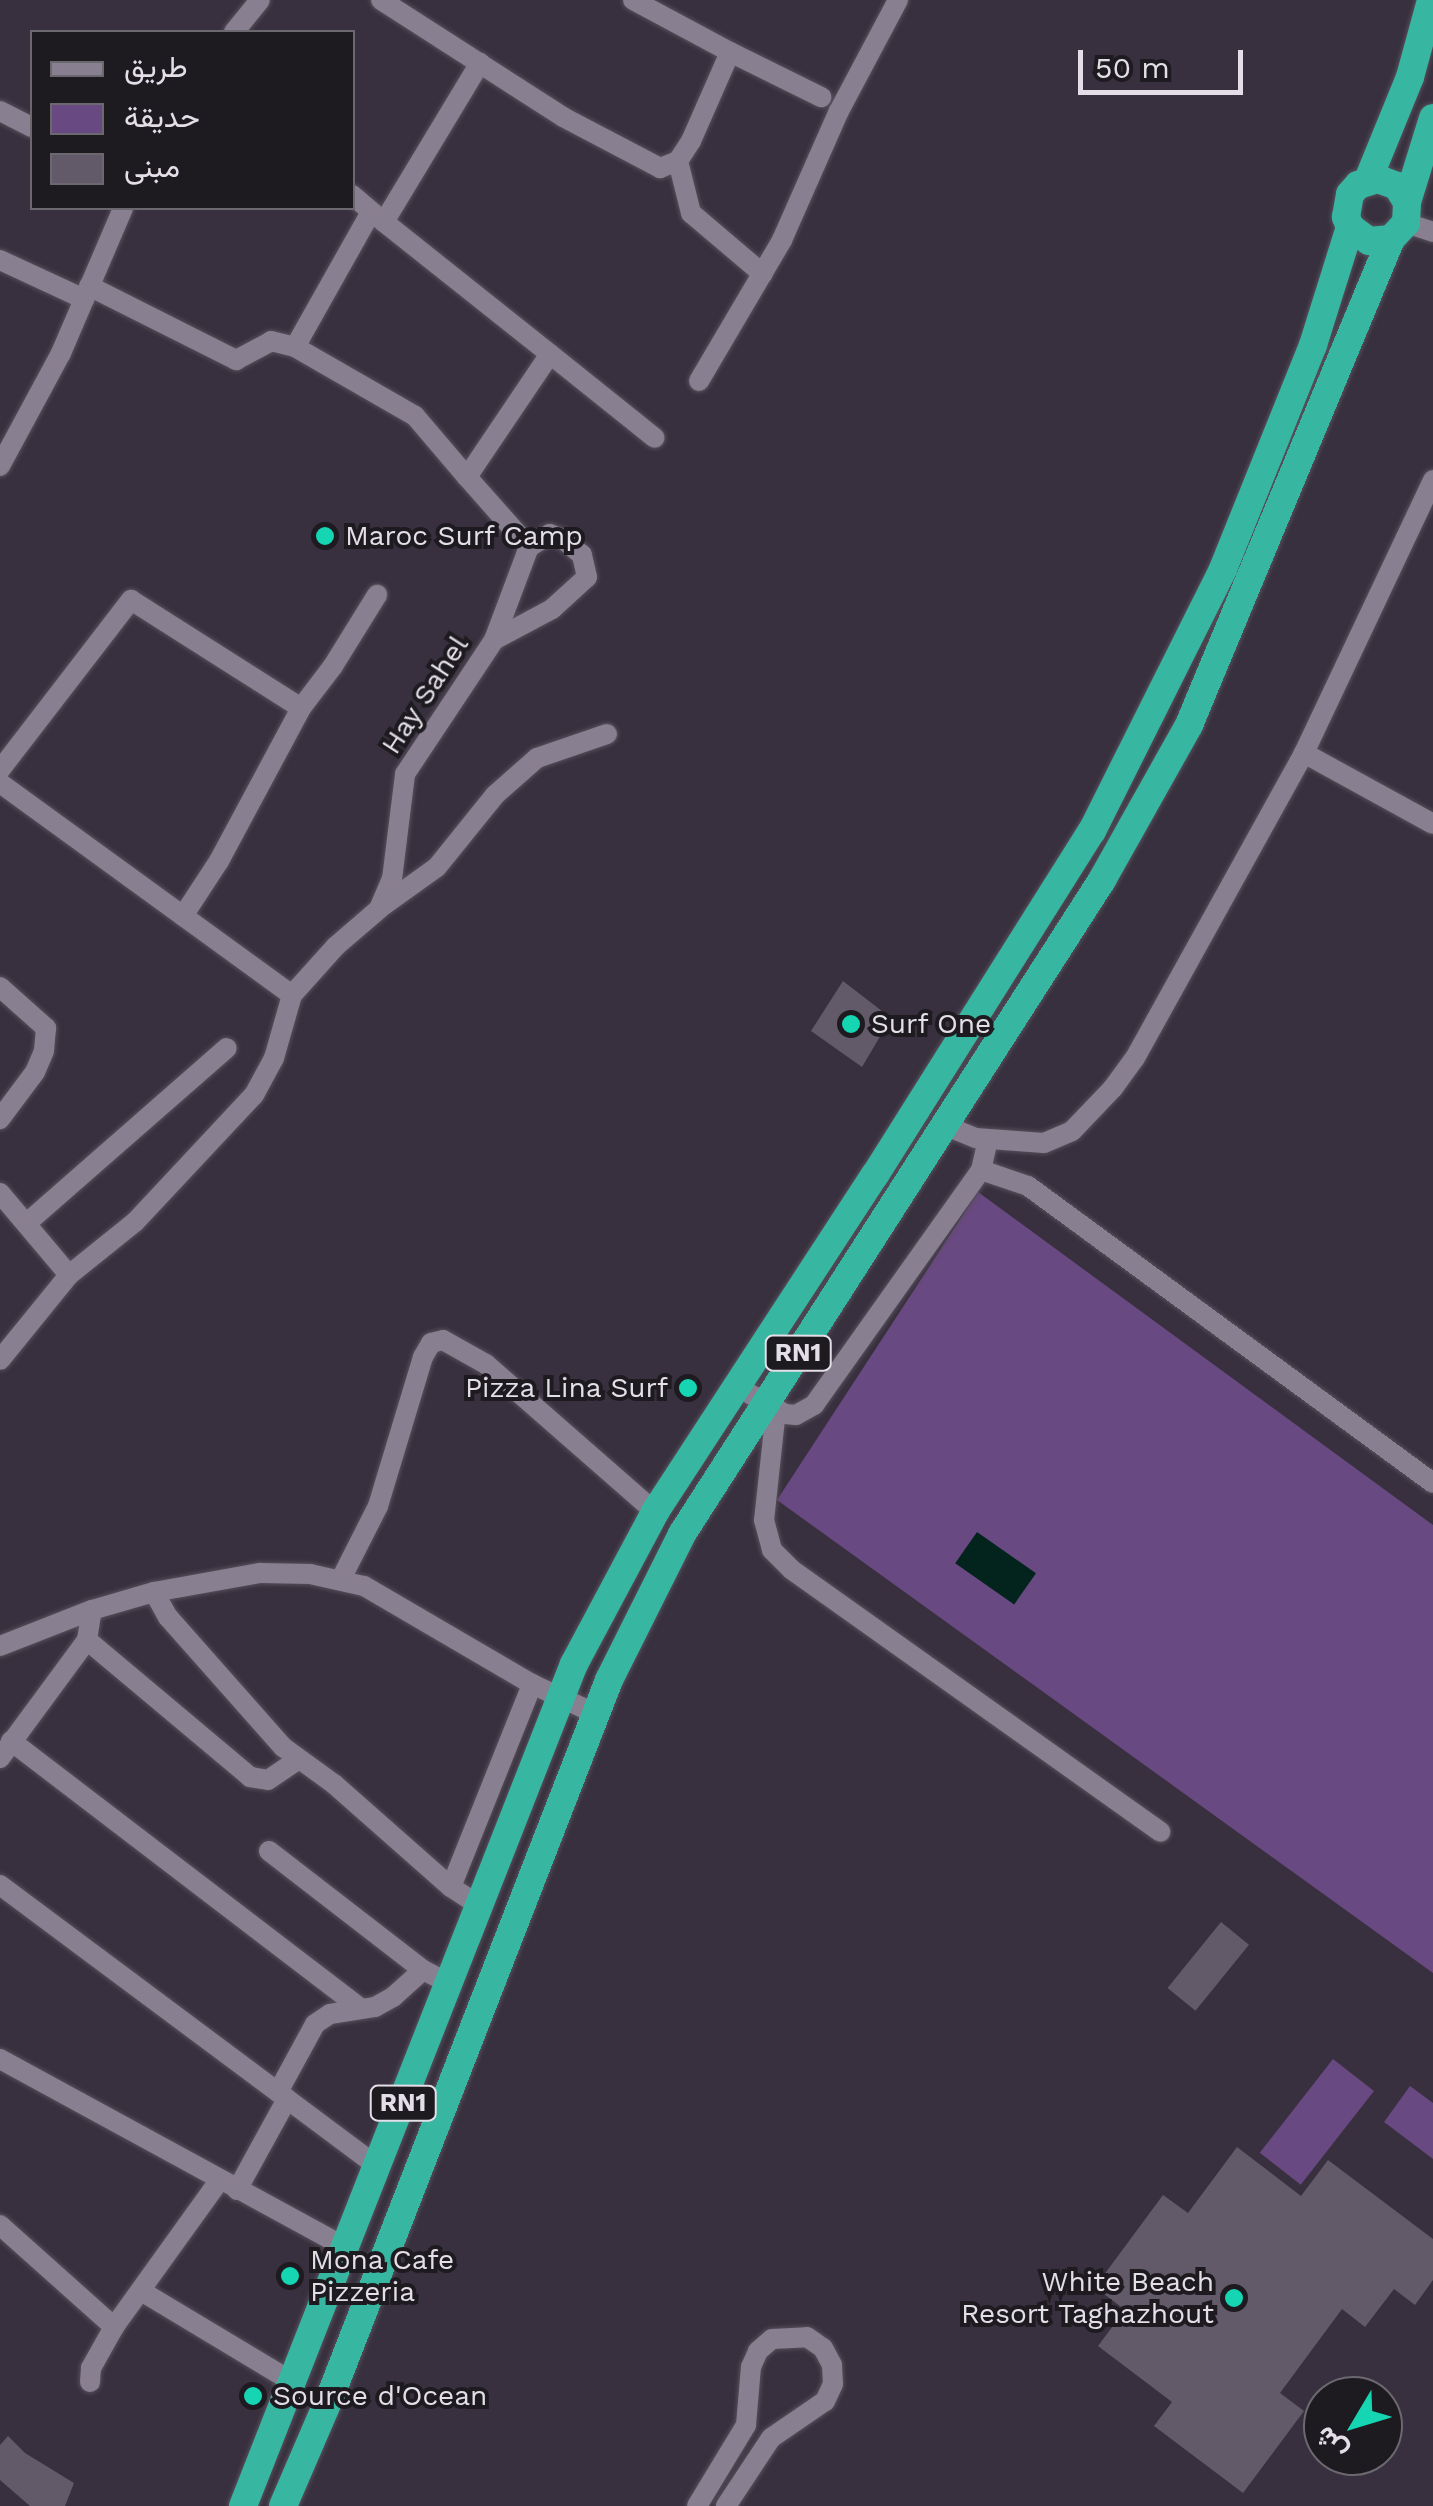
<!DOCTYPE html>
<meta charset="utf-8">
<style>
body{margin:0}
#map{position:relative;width:1433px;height:2506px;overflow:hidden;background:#38303e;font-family:"Work Sans",Vazirmatn,sans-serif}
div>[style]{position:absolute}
.green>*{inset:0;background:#694981;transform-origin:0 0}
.water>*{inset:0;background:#02241d;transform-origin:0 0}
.building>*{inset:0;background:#625a69;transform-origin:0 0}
.roads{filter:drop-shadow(0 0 2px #564f5b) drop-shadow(0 0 2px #564f5b)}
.minor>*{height:20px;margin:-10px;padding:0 10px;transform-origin:10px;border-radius:10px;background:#887f90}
.trunk>*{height:28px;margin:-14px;padding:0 14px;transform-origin:14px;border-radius:14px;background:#37b7a2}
.dots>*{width:28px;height:28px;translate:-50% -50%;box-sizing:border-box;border:5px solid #1d1a20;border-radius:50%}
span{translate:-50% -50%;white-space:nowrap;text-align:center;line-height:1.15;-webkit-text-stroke:8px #1d1a20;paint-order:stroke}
.shield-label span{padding:2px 8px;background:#1d1a20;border:2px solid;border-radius:8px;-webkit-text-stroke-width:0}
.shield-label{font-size:25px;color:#e3dee7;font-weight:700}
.poi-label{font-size:28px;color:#e3dee7}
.left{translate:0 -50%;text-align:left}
.right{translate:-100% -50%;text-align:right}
.street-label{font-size:28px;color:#e3dee7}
.legend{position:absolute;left:30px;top:30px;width:325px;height:180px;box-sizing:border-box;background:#1d1a20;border:2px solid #6c6870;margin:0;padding:12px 18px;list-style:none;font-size:30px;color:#e3dee7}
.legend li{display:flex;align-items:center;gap:20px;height:50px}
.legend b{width:50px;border:2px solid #6c6870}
.north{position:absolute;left:1303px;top:2376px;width:100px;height:100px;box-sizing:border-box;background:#1d1a20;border:2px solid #6c6870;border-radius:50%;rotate:232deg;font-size:28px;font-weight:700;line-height:40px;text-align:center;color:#e3dee7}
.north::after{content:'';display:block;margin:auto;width:35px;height:45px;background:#15d5b3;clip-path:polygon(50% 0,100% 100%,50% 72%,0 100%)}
.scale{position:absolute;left:1078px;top:50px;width:165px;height:45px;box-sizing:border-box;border:5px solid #e3dee7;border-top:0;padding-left:12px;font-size:30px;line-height:35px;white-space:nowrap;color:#e3dee7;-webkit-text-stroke:8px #1d1a20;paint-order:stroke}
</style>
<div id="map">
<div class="green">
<i style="clip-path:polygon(978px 1192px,1433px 1525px,1433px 1973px,777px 1500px)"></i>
<i style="left:1333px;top:2059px;width:52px;height:119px;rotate:38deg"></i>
<i style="clip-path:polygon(1410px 2086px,1433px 2103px,1433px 2159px,1384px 2122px)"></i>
</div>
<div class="water">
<i style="left:977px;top:1532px;width:72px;height:38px;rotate:35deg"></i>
</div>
<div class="building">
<i style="clip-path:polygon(843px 981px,891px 1018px,862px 1067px,811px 1031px)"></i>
<i style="left:1221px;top:1922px;width:36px;height:85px;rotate:39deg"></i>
<i style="clip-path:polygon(1237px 2147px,1301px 2196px,1328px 2160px,1433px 2239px,1433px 2280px,1415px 2305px,1394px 2289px,1365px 2327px,1342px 2309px,1280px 2393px,1304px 2411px,1243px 2493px,1154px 2426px,1172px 2402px,1098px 2346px,1125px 2310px,1095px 2287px,1163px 2195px,1188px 2213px)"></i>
<i style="clip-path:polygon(8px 2436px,25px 2453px,74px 2483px,65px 2506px,30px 2506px,0 2480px,0 2445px)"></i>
</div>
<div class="roads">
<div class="minor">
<i style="left:381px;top:0;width:216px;rotate:32.7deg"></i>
<i style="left:563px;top:117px;width:110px;rotate:27.7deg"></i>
<i style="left:660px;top:168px;width:19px;rotate:-21deg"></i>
<i style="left:678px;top:161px;width:24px;rotate:-57deg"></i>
<i style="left:691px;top:141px;width:97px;rotate:-66.3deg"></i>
<i style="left:730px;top:52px;width:110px;rotate:-151.8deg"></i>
<i style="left:234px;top:32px;width:41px;rotate:-50.9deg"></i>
<i style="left:730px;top:52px;width:102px;rotate:26.3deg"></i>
<i style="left:0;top:111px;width:36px;rotate:27deg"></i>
<i style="left:678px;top:161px;width:54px;rotate:76deg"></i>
<i style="left:691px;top:213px;width:94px;rotate:40.3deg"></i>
<i style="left:352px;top:195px;width:42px;rotate:40.2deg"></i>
<i style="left:384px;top:222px;width:186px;rotate:-58.9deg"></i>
<i style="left:1406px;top:223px;width:28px;rotate:18deg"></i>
<i style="left:0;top:260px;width:93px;rotate:24.9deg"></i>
<i style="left:89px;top:286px;width:165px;rotate:26.7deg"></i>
<i style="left:236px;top:360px;width:40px;rotate:-28deg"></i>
<i style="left:271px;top:341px;width:25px;rotate:14deg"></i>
<i style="left:295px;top:347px;width:138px;rotate:29.9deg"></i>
<i style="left:415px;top:416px;width:80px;rotate:49.6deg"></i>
<i style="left:295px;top:347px;width:155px;rotate:-60.6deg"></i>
<i style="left:550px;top:354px;width:134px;rotate:38.7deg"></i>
<i style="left:699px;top:381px;width:164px;rotate:-59.5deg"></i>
<i style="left:782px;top:240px;width:141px;rotate:-66.2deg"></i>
<i style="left:839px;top:111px;width:126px;rotate:-62deg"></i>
<i style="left:0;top:466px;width:128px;rotate:-61.6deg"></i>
<i style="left:61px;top:353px;width:158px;rotate:-66.8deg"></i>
<i style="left:494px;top:640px;width:66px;rotate:-28.1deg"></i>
<i style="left:552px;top:609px;width:47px;rotate:-42.4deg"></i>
<i style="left:587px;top:577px;width:23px;rotate:-103deg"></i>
<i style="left:582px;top:555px;width:25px;rotate:-140deg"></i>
<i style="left:563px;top:539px;width:14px;rotate:-159deg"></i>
<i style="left:550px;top:534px;width:25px;rotate:148deg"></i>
<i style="left:1304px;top:753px;width:147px;rotate:28.8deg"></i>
<i style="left:0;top:770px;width:215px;rotate:-52.4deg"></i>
<i style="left:131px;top:600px;width:201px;rotate:32.4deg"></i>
<i style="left:0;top:783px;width:361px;rotate:36deg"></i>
<i style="left:292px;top:995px;width:66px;rotate:-48.1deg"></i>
<i style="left:336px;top:946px;width:57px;rotate:-40.7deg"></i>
<i style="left:379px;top:909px;width:33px;rotate:-67deg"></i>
<i style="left:392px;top:879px;width:106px;rotate:-82.9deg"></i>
<i style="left:405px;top:774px;width:161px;rotate:-56.4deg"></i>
<i style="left:494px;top:640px;width:99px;rotate:-69.4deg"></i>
<i style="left:529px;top:547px;width:94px;rotate:-131.5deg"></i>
<i style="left:467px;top:477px;width:148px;rotate:-56deg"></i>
<i style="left:550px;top:354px;width:212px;rotate:-141.5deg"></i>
<i style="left:380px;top:908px;width:70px;rotate:-35.7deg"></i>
<i style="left:437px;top:867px;width:92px;rotate:-51.1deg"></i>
<i style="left:495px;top:795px;width:56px;rotate:-41.4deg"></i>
<i style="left:537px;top:758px;width:74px;rotate:-18.9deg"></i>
<i style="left:183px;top:916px;width:66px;rotate:-56.8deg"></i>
<i style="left:219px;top:861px;width:174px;rotate:-61.8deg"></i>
<i style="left:301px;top:708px;width:53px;rotate:-52.7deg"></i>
<i style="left:333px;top:666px;width:84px;rotate:-58.2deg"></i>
<i style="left:0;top:987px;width:62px;rotate:41.7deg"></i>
<i style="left:46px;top:1028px;width:23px;rotate:95deg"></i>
<i style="left:44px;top:1051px;width:23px;rotate:113deg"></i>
<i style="left:35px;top:1072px;width:59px;rotate:126.7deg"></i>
<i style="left:946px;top:1126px;width:32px;rotate:22deg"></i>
<i style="left:976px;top:1138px;width:68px;rotate:4.2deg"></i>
<i style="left:1044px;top:1143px;width:30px;rotate:-23deg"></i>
<i style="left:1072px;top:1131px;width:59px;rotate:-46.4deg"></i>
<i style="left:1113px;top:1088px;width:37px;rotate:-54deg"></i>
<i style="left:1135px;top:1058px;width:349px;rotate:-61deg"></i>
<i style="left:1304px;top:753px;width:302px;rotate:-64.7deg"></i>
<i style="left:981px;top:1170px;width:50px;rotate:18.8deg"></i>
<i style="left:1028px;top:1186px;width:502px;rotate:36.25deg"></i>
<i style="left:0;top:1193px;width:107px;rotate:49.9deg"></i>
<i style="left:69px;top:1275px;width:109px;rotate:129.1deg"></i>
<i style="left:28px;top:1222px;width:264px;rotate:-41.2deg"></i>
<i style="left:69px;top:1275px;width:85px;rotate:-38.8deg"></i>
<i style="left:135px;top:1222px;width:174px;rotate:-46.9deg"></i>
<i style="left:254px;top:1095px;width:42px;rotate:-61.6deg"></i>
<i style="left:274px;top:1058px;width:66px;rotate:-74.1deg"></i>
<i style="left:736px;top:1386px;width:56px;rotate:29.7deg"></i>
<i style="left:785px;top:1414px;width:11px;rotate:5deg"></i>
<i style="left:796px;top:1415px;width:21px;rotate:-29deg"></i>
<i style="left:814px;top:1405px;width:288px;rotate:-54.6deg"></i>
<i style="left:981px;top:1170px;width:31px;rotate:-77deg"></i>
<i style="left:776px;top:1410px;width:111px;rotate:96.2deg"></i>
<i style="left:764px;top:1520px;width:31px;rotate:75deg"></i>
<i style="left:772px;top:1550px;width:28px;rotate:45deg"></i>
<i style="left:792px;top:1570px;width:452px;rotate:35.4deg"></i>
<i style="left:341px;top:1579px;width:82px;rotate:-63.1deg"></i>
<i style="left:378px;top:1506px;width:156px;rotate:-73.2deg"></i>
<i style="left:423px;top:1357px;width:16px;rotate:-60deg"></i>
<i style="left:431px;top:1343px;width:12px;rotate:-14deg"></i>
<i style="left:443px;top:1340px;width:49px;rotate:29.2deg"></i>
<i style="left:486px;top:1364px;width:225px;rotate:41.2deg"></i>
<i style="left:154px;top:1592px;width:29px;rotate:61deg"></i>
<i style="left:168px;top:1617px;width:174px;rotate:48.5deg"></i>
<i style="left:283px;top:1747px;width:63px;rotate:36deg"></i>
<i style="left:334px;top:1784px;width:156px;rotate:41.4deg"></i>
<i style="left:87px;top:1640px;width:213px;rotate:40deg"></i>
<i style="left:250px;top:1777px;width:18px;rotate:9deg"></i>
<i style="left:268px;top:1780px;width:37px;rotate:-34deg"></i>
<i style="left:0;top:1646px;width:99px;rotate:-21.4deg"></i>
<i style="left:92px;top:1610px;width:65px;rotate:-16.2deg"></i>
<i style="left:154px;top:1592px;width:108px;rotate:-10.2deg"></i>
<i style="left:260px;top:1573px;width:50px;rotate:1.1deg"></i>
<i style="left:310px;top:1574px;width:55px;rotate:12.5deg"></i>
<i style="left:364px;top:1586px;width:194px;rotate:30.3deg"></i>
<i style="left:532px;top:1684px;width:68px;rotate:25.1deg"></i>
<i style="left:11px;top:1741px;width:441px;rotate:37.4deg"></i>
<i style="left:0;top:1758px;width:147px;rotate:-53.6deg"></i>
<i style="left:87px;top:1640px;width:30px;rotate:-81deg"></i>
<i style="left:269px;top:1851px;width:195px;rotate:37.7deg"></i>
<i style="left:0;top:1885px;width:473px;rotate:36.7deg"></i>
<i style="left:480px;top:1906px;width:35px;rotate:-147deg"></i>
<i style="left:451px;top:1887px;width:219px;rotate:-68.2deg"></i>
<i style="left:0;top:2059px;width:394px;rotate:28.6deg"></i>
<i style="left:278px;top:2092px;width:77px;rotate:-61.4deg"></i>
<i style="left:315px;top:2024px;width:18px;rotate:-34deg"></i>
<i style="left:330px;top:2014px;width:46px;rotate:-8.8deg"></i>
<i style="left:375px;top:2007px;width:21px;rotate:-29deg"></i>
<i style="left:393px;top:1997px;width:40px;rotate:-42deg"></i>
<i style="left:423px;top:1970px;width:29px;rotate:27deg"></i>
<i style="left:237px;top:2190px;width:104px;rotate:-61.2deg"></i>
<i style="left:0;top:2225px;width:153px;rotate:41.8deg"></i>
<i style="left:141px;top:2291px;width:179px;rotate:31deg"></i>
<i style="left:90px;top:2382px;width:14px;rotate:-86deg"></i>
<i style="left:91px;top:2368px;width:47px;rotate:-60.7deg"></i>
<i style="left:114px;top:2327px;width:180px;rotate:-54.3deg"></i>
<i style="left:697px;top:2506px;width:95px;rotate:-58.8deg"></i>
<i style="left:746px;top:2425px;width:58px;rotate:-85.1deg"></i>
<i style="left:751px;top:2367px;width:17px;rotate:-66deg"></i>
<i style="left:758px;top:2351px;width:18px;rotate:-41deg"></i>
<i style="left:772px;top:2339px;width:35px;rotate:-3deg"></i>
<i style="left:807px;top:2337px;width:19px;rotate:35deg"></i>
<i style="left:823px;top:2348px;width:19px;rotate:62deg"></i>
<i style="left:832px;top:2365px;width:19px;rotate:87deg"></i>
<i style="left:833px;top:2384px;width:19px;rotate:115deg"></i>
<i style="left:825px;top:2401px;width:65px;rotate:145.6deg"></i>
<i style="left:771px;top:2438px;width:82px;rotate:123.5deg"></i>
</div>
<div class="trunk">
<i style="left:1368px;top:180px;width:111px;rotate:-67.8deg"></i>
<i style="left:1410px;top:77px;width:80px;rotate:-74.7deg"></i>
<i style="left:1391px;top:239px;width:22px;rotate:175deg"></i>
<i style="left:1369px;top:241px;width:24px;rotate:-144deg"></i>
<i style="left:1350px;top:227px;width:11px;rotate:-112deg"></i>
<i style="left:1346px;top:217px;width:23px;rotate:-80deg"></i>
<i style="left:1350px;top:194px;width:12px;rotate:-48deg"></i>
<i style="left:1358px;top:185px;width:21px;rotate:-17deg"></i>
<i style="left:1378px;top:179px;width:20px;rotate:20deg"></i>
<i style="left:1397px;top:186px;width:19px;rotate:58deg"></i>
<i style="left:243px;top:2506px;width:905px;rotate:-68.54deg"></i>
<i style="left:574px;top:1664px;width:172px;rotate:-61.9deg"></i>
<i style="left:655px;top:1512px;width:402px;rotate:-56.9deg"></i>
<i style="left:875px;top:1175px;width:407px;rotate:-57.8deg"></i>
<i style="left:1092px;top:831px;width:293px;rotate:-63.4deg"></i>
<i style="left:1223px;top:569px;width:241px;rotate:-68.1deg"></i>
<i style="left:1313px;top:345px;width:124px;rotate:-72.6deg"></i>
<i style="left:283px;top:2506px;width:124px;rotate:-66.7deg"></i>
<i style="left:332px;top:2392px;width:764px;rotate:-68.74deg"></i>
<i style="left:609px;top:1680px;width:163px;rotate:-63.4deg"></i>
<i style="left:682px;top:1534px;width:777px;rotate:-57.29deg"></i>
<i style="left:1102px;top:880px;width:178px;rotate:-60.7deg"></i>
<i style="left:1189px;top:725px;width:526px;rotate:-67.43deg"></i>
<i style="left:1391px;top:239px;width:22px;rotate:-47deg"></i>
<i style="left:1406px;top:223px;width:21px;rotate:-87deg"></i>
<i style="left:1407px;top:202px;width:88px;rotate:-72.8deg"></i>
</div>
</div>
<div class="dots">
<i style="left:325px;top:536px;background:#15d5b3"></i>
<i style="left:851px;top:1024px;background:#15d5b3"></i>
<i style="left:688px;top:1388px;background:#15d5b3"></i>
<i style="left:290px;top:2276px;background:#15d5b3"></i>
<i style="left:1234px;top:2298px;background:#15d5b3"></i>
<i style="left:253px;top:2396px;background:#15d5b3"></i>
</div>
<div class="shield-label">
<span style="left:798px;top:1353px">RN1</span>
<span style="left:403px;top:2103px">RN1</span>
</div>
<div class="poi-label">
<span class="left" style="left:345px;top:536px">Maroc Surf Camp</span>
<span class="left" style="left:871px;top:1024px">Surf One</span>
<span class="right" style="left:668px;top:1388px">Pizza Lina Surf</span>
<span class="left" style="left:310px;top:2276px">Mona Cafe<br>Pizzeria</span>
<span class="right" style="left:1214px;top:2298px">White Beach<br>Resort Taghazhout</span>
<span class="left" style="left:273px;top:2396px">Source d'Ocean</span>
</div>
<div class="street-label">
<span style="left:425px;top:695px;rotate:-57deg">Hay Sahel</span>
</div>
<ul class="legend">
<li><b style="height:12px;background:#887f90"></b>طريق</li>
<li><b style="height:28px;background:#694981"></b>حديقة</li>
<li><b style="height:28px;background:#625a69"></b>مبنى</li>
</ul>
<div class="north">ش</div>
<div class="scale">50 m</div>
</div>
